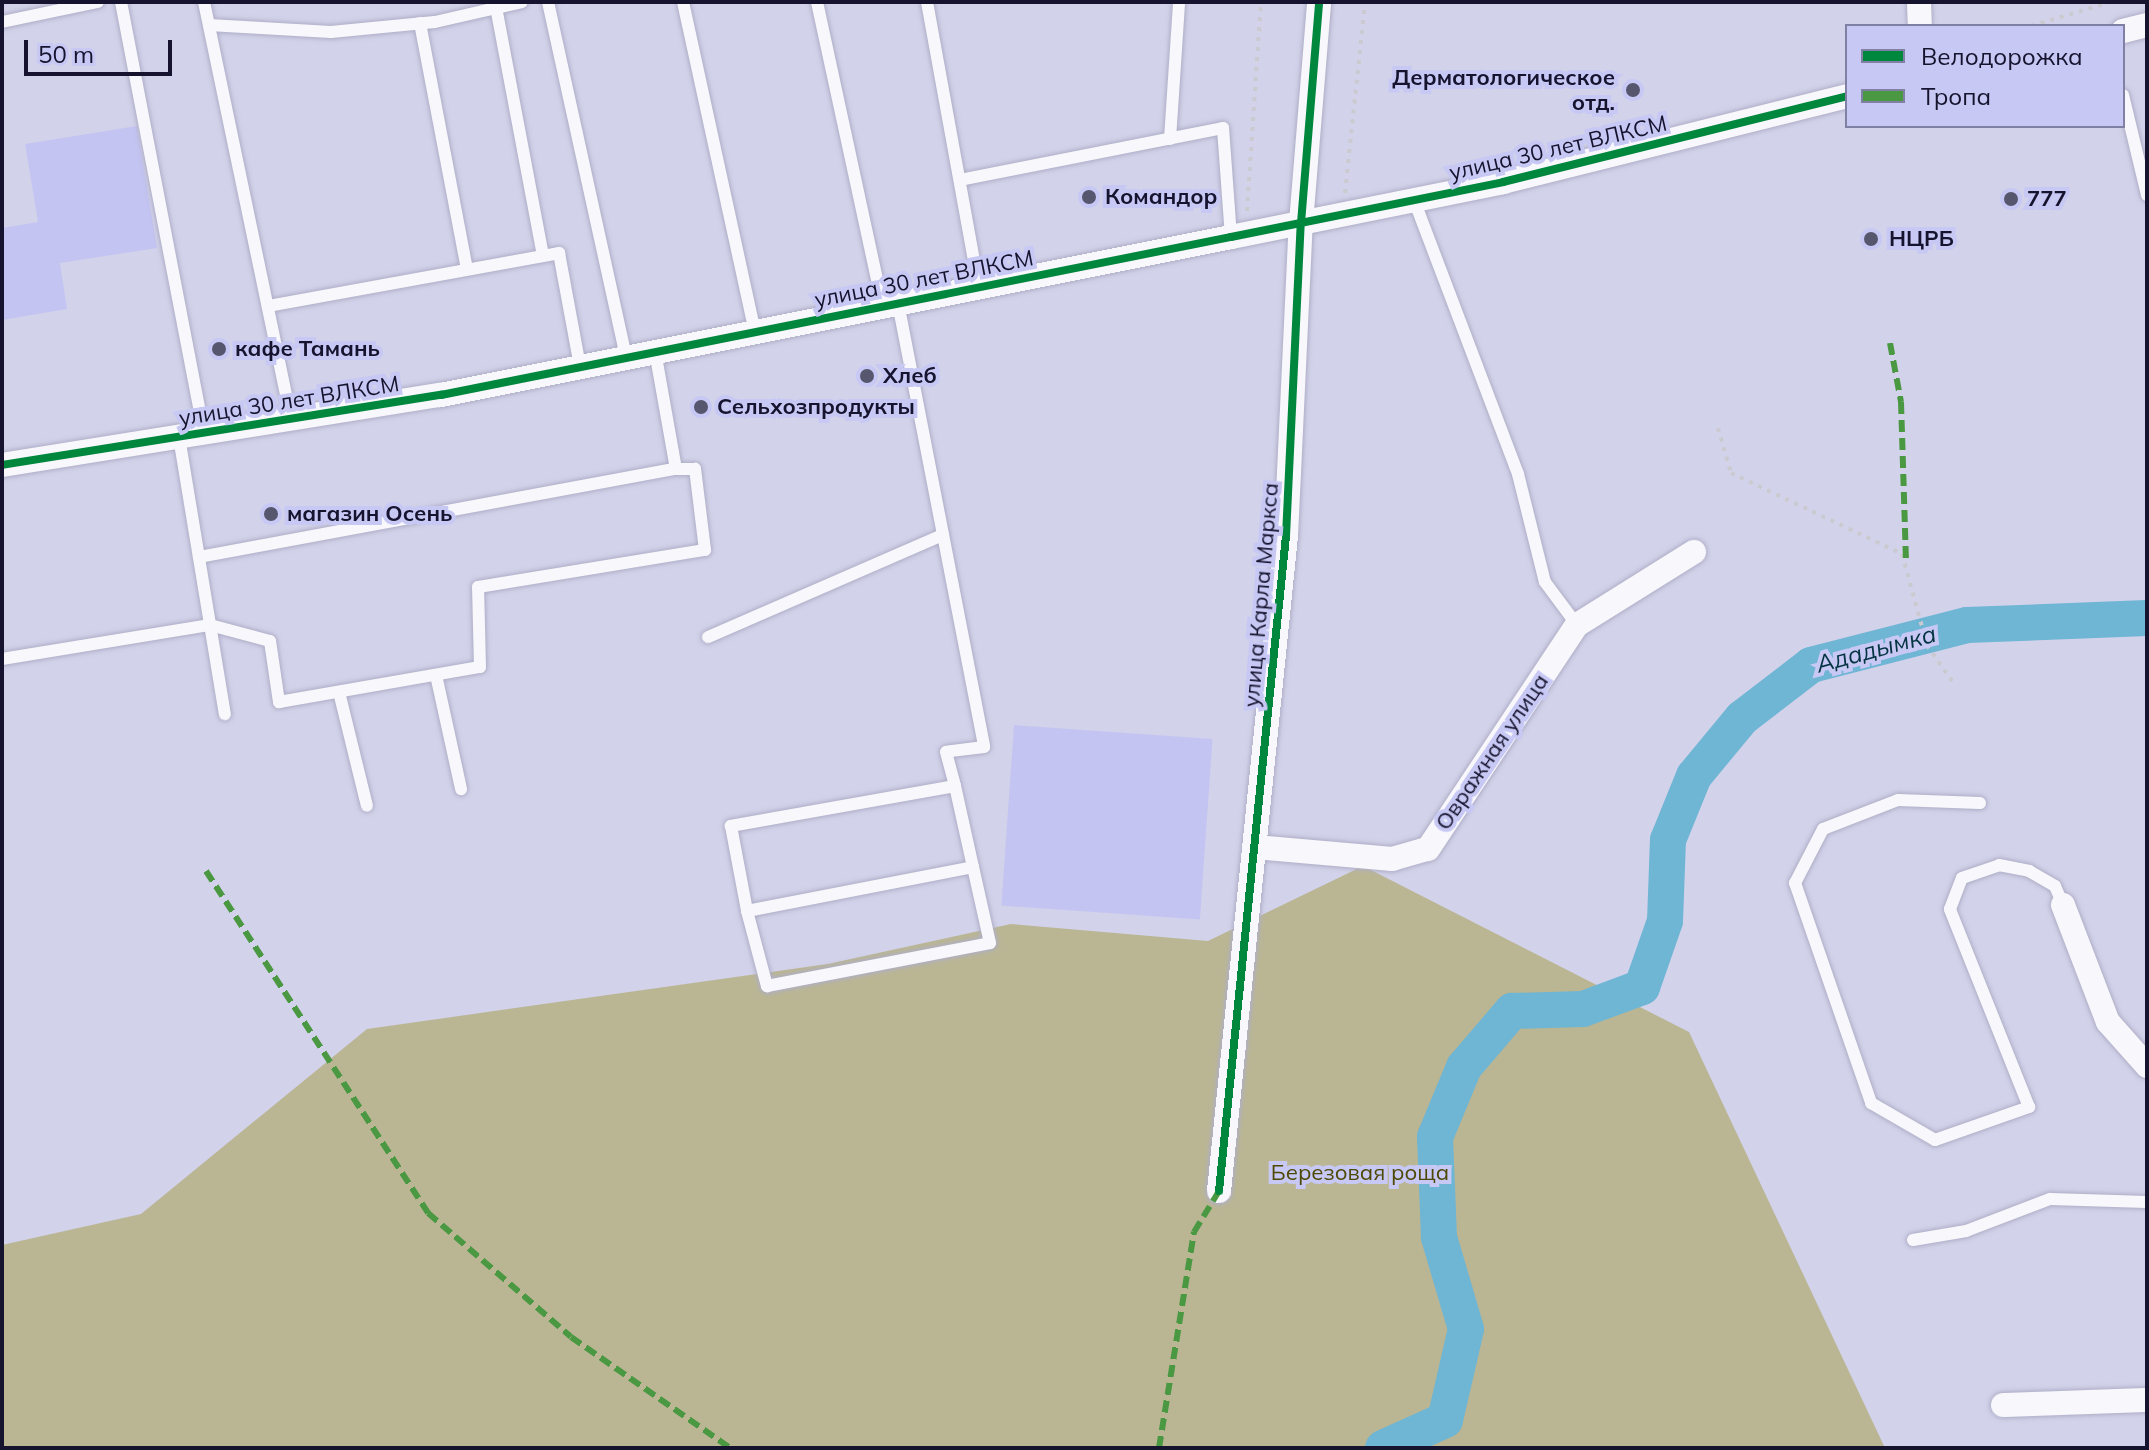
<!DOCTYPE html>
<meta charset="utf-8">
<style>
body{margin:0}
#map{position:relative;width:2149px;height:1450px;overflow:hidden;background:#d2d2ea;font-family:Mulish,sans-serif}
div>[style]{position:absolute}
.built>*{inset:0;background:#c4c4f2;transform-origin:0 0}
.forest>*{inset:0;background:#bab694}
.river>*{height:36px;margin:-18px;padding:0 18px;transform-origin:18px;border-radius:18px;background:#6fb5d4}
.path>*{height:4px;margin-top:-2px;transform-origin:0;background:repeating-linear-gradient(90deg,#cacad0 0 4px,transparent 0 10px)}
.roads{filter:drop-shadow(0 0 2px #afaec7) drop-shadow(0 0 2px #afaec7)}
.service>*{height:12px;margin:-6px;padding:0 6px;transform-origin:6px;border-radius:6px;background:#f8f8fc}
.minor>*{height:24px;margin:-12px;padding:0 12px;transform-origin:12px;border-radius:12px;background:#f8f8fc}
.quiet>*{height:6px;margin-top:-3px;transform-origin:0;background:repeating-linear-gradient(90deg,#4b9842 0 12px,transparent 0 18px)}
.cycleway>*{height:8px;margin:-4px;padding:0 4px;transform-origin:4px;border-radius:4px;background:#00873e}
.dots>*{width:22px;height:22px;translate:-50% -50%;box-sizing:border-box;border:4px solid #c7c8f4;border-radius:50%}
span{translate:-50% -50%;white-space:nowrap;text-align:center;line-height:1.15;-webkit-text-stroke:8px #c7c8f4;paint-order:stroke}
.poi-label{font-size:22px;color:#15132d;font-weight:700}
.right{translate:-100% -50%;text-align:right}
.left{translate:0 -50%;text-align:left}
.street-label{font-size:22px;color:#15132d}
.park-label{font-size:22px;color:#4e4805}
.water-label{font-size:24px;color:#043342;font-style:italic}
.frame{position:absolute;inset:0;border:4px solid #15132d;pointer-events:none}
.legend{position:absolute;left:1845px;top:24px;width:280px;height:104px;box-sizing:border-box;background:#c7c8f4;border:2px solid #8080a4;margin:0;padding:10px 14px;list-style:none;font-size:24px;color:#15132d}
.legend li{display:flex;align-items:center;gap:16px;height:40px}
.legend b{width:40px;border:2px solid #8080a4}
.scale{position:absolute;left:24px;top:40px;width:148px;height:36px;box-sizing:border-box;border:4px solid #15132d;border-top:0;padding-left:10px;font-size:24px;line-height:28px;white-space:nowrap;color:#15132d;-webkit-text-stroke:6px #c7c8f4;paint-order:stroke}
</style>
<div id="map">
<div class="built">
<i style="clip-path:polygon(137px 126px,157px 248px,60px 263px,67px 309px,2px 320px,2px 228px,38px 222px,25px 144px)"></i>
<i style="left:1014px;top:725px;width:199px;height:181px;rotate:4deg"></i>
</div>
<div class="forest">
<i style="clip-path:polygon(1363px 866px,1689px 1032px,1885px 1448px,2px 1448px,2px 1245px,141px 1214px,367px 1029px,828px 964px,1011px 924px,1208px 941px)"></i>
</div>
<div class="river">
<i style="left:1383px;top:1448px;width:68px;rotate:-24.3deg"></i>
<i style="left:1445px;top:1420px;width:93px;rotate:-77deg"></i>
<i style="left:1466px;top:1329px;width:96px;rotate:-106.4deg"></i>
<i style="left:1439px;top:1237px;width:100px;rotate:-92.3deg"></i>
<i style="left:1435px;top:1137px;width:76px;rotate:-67.5deg"></i>
<i style="left:1464px;top:1067px;width:74px;rotate:-49.4deg"></i>
<i style="left:1512px;top:1011px;width:71px;rotate:-1.6deg"></i>
<i style="left:1583px;top:1009px;width:63px;rotate:-20.4deg"></i>
<i style="left:1642px;top:987px;width:70px;rotate:-70.8deg"></i>
<i style="left:1665px;top:921px;width:81px;rotate:-87.9deg"></i>
<i style="left:1668px;top:840px;width:69px;rotate:-67.9deg"></i>
<i style="left:1694px;top:776px;width:75px;rotate:-50.4deg"></i>
<i style="left:1742px;top:718px;width:87px;rotate:-37.5deg"></i>
<i style="left:1811px;top:665px;width:161px;rotate:-14.4deg"></i>
<i style="left:1967px;top:625px;width:180px;rotate:-2.2deg"></i>
</div>
<div class="path">
<i style="left:2031px;top:26px;width:84px;rotate:-16.7deg"></i>
<i style="left:1345px;top:193px;width:192px;rotate:-84deg"></i>
<i style="left:1247px;top:211px;width:209px;rotate:-86.2deg"></i>
<i style="left:1718px;top:428px;width:47px;rotate:73.9deg"></i>
<i style="left:1731px;top:473px;width:189px;rotate:25.3deg"></i>
<i style="left:1902px;top:554px;width:94px;rotate:74.6deg"></i>
<i style="left:1927px;top:645px;width:47px;rotate:55.3deg"></i>
</div>
<div class="roads">
<div class="service">
<i style="left:121px;top:2px;width:439px;rotate:79.1deg"></i>
<i style="left:204px;top:2px;width:426px;rotate:78.2deg"></i>
<i style="left:548px;top:2px;width:363px;rotate:77.6deg"></i>
<i style="left:683px;top:2px;width:337px;rotate:77.7deg"></i>
<i style="left:817px;top:2px;width:311px;rotate:77.8deg"></i>
<i style="left:927px;top:2px;width:290px;rotate:79.7deg"></i>
<i style="left:496px;top:7px;width:252px;rotate:79.3deg"></i>
<i style="left:2px;top:22px;width:98px;rotate:-11.8deg"></i>
<i style="left:420px;top:23px;width:250px;rotate:79.2deg"></i>
<i style="left:209px;top:25px;width:122px;rotate:3.3deg"></i>
<i style="left:331px;top:32px;width:104px;rotate:-5.5deg"></i>
<i style="left:435px;top:22px;width:89px;rotate:-12.9deg"></i>
<i style="left:2123px;top:95px;width:103px;rotate:76.5deg"></i>
<i style="left:1170px;top:139px;width:137px;rotate:-86.2deg"></i>
<i style="left:960px;top:180px;width:268px;rotate:-11.2deg"></i>
<i style="left:1223px;top:128px;width:109px;rotate:85.8deg"></i>
<i style="left:1414px;top:200px;width:293px;rotate:69.2deg"></i>
<i style="left:1518px;top:474px;width:111px;rotate:76deg"></i>
<i style="left:1545px;top:582px;width:54px;rotate:53.3deg"></i>
<i style="left:898px;top:303px;width:452px;rotate:79deg"></i>
<i style="left:984px;top:747px;width:38px;rotate:173deg"></i>
<i style="left:946px;top:752px;width:35px;rotate:75deg"></i>
<i style="left:268px;top:306px;width:296px;rotate:-10.3deg"></i>
<i style="left:559px;top:253px;width:115px;rotate:79.5deg"></i>
<i style="left:179px;top:437px;width:281px;rotate:80.6deg"></i>
<i style="left:199px;top:557px;width:485px;rotate:-10.5deg"></i>
<i style="left:708px;top:637px;width:256px;rotate:-23.5deg"></i>
<i style="left:2px;top:659px;width:211px;rotate:-9.3deg"></i>
<i style="left:210px;top:625px;width:62px;rotate:14.9deg"></i>
<i style="left:270px;top:641px;width:62px;rotate:81.6deg"></i>
<i style="left:279px;top:702px;width:204px;rotate:-9.9deg"></i>
<i style="left:480px;top:667px;width:80px;rotate:-91.4deg"></i>
<i style="left:478px;top:587px;width:230px;rotate:-9.3deg"></i>
<i style="left:705px;top:550px;width:82px;rotate:-97deg"></i>
<i style="left:695px;top:469px;width:19px;rotate:180deg"></i>
<i style="left:676px;top:469px;width:120px;rotate:-100.1deg"></i>
<i style="left:436px;top:675px;width:117px;rotate:77.6deg"></i>
<i style="left:339px;top:692px;width:117px;rotate:76.2deg"></i>
<i style="left:1980px;top:803px;width:82px;rotate:-177.9deg"></i>
<i style="left:1898px;top:800px;width:80px;rotate:158.9deg"></i>
<i style="left:1823px;top:829px;width:61px;rotate:117.4deg"></i>
<i style="left:1795px;top:883px;width:233px;rotate:70.9deg"></i>
<i style="left:1871px;top:1103px;width:74px;rotate:30deg"></i>
<i style="left:1935px;top:1140px;width:100px;rotate:-19.3deg"></i>
<i style="left:2029px;top:1107px;width:213px;rotate:-111.8deg"></i>
<i style="left:1950px;top:909px;width:33px;rotate:-69deg"></i>
<i style="left:1962px;top:878px;width:39px;rotate:-19deg"></i>
<i style="left:1999px;top:865px;width:31px;rotate:11deg"></i>
<i style="left:2029px;top:871px;width:30px;rotate:30deg"></i>
<i style="left:2055px;top:886px;width:21px;rotate:67deg"></i>
<i style="left:747px;top:911px;width:78px;rotate:75.1deg"></i>
<i style="left:767px;top:986px;width:227px;rotate:-10.9deg"></i>
<i style="left:990px;top:943px;width:78px;rotate:-102.6deg"></i>
<i style="left:973px;top:867px;width:83px;rotate:-102.5deg"></i>
<i style="left:955px;top:786px;width:228px;rotate:169.9deg"></i>
<i style="left:731px;top:826px;width:86px;rotate:79.3deg"></i>
<i style="left:747px;top:911px;width:230px;rotate:-11deg"></i>
<i style="left:1913px;top:1240px;width:54px;rotate:-9.6deg"></i>
<i style="left:1966px;top:1231px;width:90px;rotate:-20.9deg"></i>
<i style="left:2050px;top:1199px;width:97px;rotate:1.8deg"></i>
</div>
<div class="minor">
<i style="left:1919px;top:2px;width:24px;rotate:88deg"></i>
<i style="left:2123px;top:31px;width:25px;rotate:-14deg"></i>
<i style="left:2px;top:465px;width:445px;rotate:-9.1deg"></i>
<i style="left:441px;top:395px;width:806px;rotate:-11.31deg"></i>
<i style="left:1231px;top:237px;width:278px;rotate:-11.4deg"></i>
<i style="left:1503px;top:182px;width:355px;rotate:-14deg"></i>
<i style="left:1255px;top:847px;width:138px;rotate:5deg"></i>
<i style="left:1392px;top:859px;width:37px;rotate:-16deg"></i>
<i style="left:1428px;top:849px;width:269px;rotate:-56.4deg"></i>
<i style="left:1577px;top:625px;width:138px;rotate:-32deg"></i>
<i style="left:2063px;top:905px;width:125px;rotate:69deg"></i>
<i style="left:2108px;top:1022px;width:59px;rotate:48.4deg"></i>
<i style="left:1219px;top:1191px;width:658px;rotate:-84.16deg"></i>
<i style="left:1286px;top:536px;width:313px;rotate:-87.3deg"></i>
<i style="left:1301px;top:223px;width:222px;rotate:-85.3deg"></i>
<i style="left:2003px;top:1405px;width:144px;rotate:-2deg"></i>
</div>
</div>
<div class="quiet">
<i style="left:1890px;top:343px;width:60px;rotate:79.4deg"></i>
<i style="left:1901px;top:402px;width:159px;rotate:88.2deg"></i>
<i style="left:206px;top:871px;width:408px;rotate:57deg"></i>
<i style="left:428px;top:1213px;width:189px;rotate:40.9deg"></i>
<i style="left:571px;top:1337px;width:194px;rotate:34.9deg"></i>
<i style="left:1159px;top:1448px;width:219px;rotate:-80.8deg"></i>
<i style="left:1194px;top:1232px;width:48px;rotate:-58.6deg"></i>
</div>
<div class="cycleway">
<i style="left:2px;top:465px;width:445px;rotate:-9.1deg"></i>
<i style="left:441px;top:395px;width:806px;rotate:-11.31deg"></i>
<i style="left:1231px;top:237px;width:278px;rotate:-11.4deg"></i>
<i style="left:1503px;top:182px;width:355px;rotate:-14deg"></i>
<i style="left:1219px;top:1191px;width:658px;rotate:-84.16deg"></i>
<i style="left:1286px;top:536px;width:313px;rotate:-87.3deg"></i>
<i style="left:1301px;top:223px;width:222px;rotate:-85.3deg"></i>
</div>
<div class="dots">
<i style="left:1633px;top:90px;background:#57566f"></i>
<i style="left:1089px;top:197px;background:#57566f"></i>
<i style="left:2011px;top:199px;background:#57566f"></i>
<i style="left:1871px;top:239px;background:#57566f"></i>
<i style="left:219px;top:349px;background:#57566f"></i>
<i style="left:867px;top:376px;background:#57566f"></i>
<i style="left:701px;top:407px;background:#57566f"></i>
<i style="left:271px;top:514px;background:#57566f"></i>
</div>
<div class="poi-label">
<span class="right" style="left:1615px;top:90px">Дерматологическое<br>отд.</span>
<span class="left" style="left:1105px;top:197px">Командор</span>
<span class="left" style="left:2027px;top:199px">777</span>
<span class="left" style="left:1889px;top:239px">НЦРБ</span>
<span class="left" style="left:235px;top:349px">кафе Тамань</span>
<span class="left" style="left:883px;top:376px">Хлеб</span>
<span class="left" style="left:717px;top:407px">Сельхозпродукты</span>
<span class="left" style="left:287px;top:514px">магазин Осень</span>
</div>
<div class="street-label">
<span style="left:1558px;top:148px;rotate:-13deg">улица 30 лет ВЛКСМ</span>
<span style="left:924px;top:279px;rotate:-11deg">улица 30 лет ВЛКСМ</span>
<span style="left:289px;top:401px;rotate:-9deg">улица 30 лет ВЛКСМ</span>
<span style="left:1261px;top:595px;rotate:-85deg">улица Карла Маркса</span>
<span style="left:1492px;top:752px;rotate:-56deg">Овражная улица</span>
</div>
<div class="park-label">
<span style="left:1360px;top:1173px">Березовая роща</span>
</div>
<div class="water-label">
<span style="left:1876px;top:649px;rotate:-15deg">Ададымка</span>
</div>
<div class="frame"></div>
<ul class="legend">
<li><b style="height:10px;background:#00873e"></b>Велодорожка</li>
<li><b style="height:10px;background:#4b9842"></b>Тропа</li>
</ul>
<div class="scale">50 m</div>
</div>
